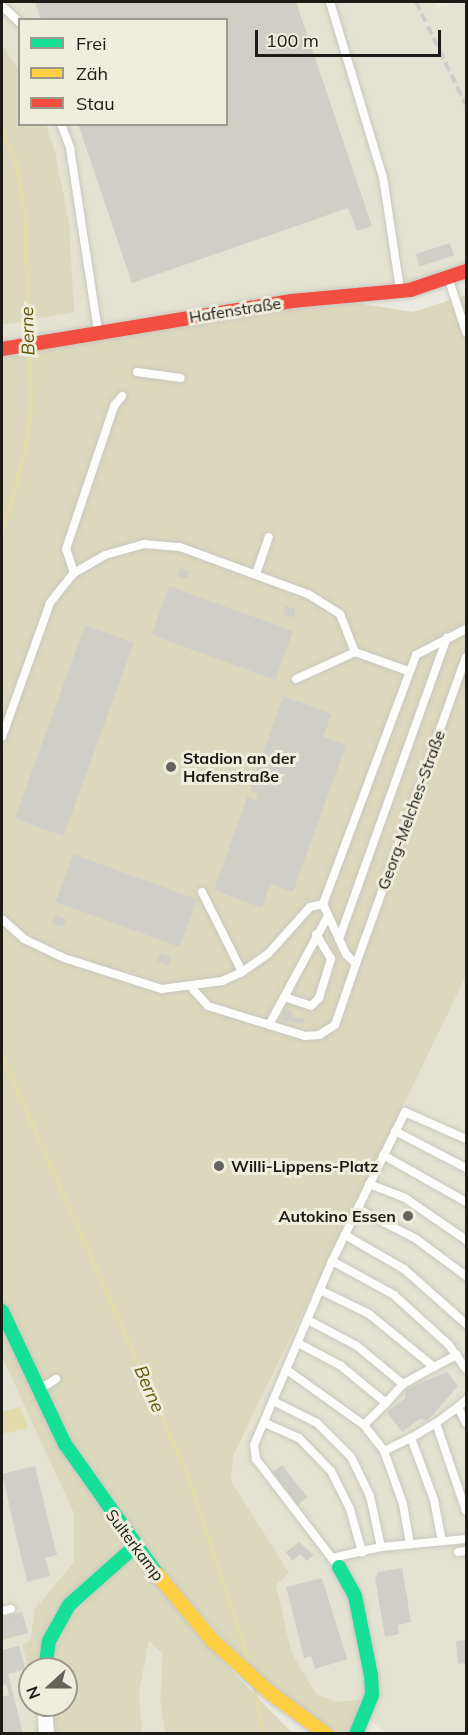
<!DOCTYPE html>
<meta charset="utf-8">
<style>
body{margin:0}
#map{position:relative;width:468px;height:1735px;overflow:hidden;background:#eaeae0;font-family:Mulish,sans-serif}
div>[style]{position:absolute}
.built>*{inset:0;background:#e4e2d0}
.green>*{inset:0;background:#dcd8bd}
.water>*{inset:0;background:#e2dcac}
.stream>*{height:4px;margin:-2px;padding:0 2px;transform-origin:2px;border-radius:2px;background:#e2dcac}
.building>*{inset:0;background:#d0cfc7;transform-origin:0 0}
.roads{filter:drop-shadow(0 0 2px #c7c7bf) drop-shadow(0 0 2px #c7c7bf)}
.lane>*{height:8px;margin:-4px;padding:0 4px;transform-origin:4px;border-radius:4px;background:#fcfcfa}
.street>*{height:15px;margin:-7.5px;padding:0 7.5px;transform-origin:7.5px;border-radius:7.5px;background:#fcfcfa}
.fast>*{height:14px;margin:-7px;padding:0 7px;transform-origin:7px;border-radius:7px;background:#16e098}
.slow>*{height:14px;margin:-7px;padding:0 7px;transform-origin:7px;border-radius:7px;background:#ffcf43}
.jam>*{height:14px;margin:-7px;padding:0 7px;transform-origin:7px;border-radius:7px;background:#f24e42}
.rail>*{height:4px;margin-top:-2px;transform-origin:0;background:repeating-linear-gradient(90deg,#cdcdcb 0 9px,transparent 0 13.5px)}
.dots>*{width:16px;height:16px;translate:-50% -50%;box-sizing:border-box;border:3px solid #efeddb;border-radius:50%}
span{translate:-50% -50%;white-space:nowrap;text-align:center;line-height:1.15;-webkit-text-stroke:6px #efeddb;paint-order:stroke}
.street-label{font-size:16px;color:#1c1b15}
.poi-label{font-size:16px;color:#1c1b15;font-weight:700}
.left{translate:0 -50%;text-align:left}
.right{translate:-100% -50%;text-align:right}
.water-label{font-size:18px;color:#5e5402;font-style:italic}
.frame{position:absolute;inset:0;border:3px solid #1c1b15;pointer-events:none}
.legend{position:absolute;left:18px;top:18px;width:210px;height:108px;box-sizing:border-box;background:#efeddb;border:2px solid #9b998c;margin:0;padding:8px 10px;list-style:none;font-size:18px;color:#1c1b15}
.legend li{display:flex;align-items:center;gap:12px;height:30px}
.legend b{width:30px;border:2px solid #9b998c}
.north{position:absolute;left:18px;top:1657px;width:60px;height:60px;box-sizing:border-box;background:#efeddb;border:2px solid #9b998c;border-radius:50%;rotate:249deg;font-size:16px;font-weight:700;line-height:24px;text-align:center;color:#1c1b15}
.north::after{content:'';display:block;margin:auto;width:21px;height:27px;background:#64635c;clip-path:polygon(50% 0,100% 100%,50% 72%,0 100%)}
.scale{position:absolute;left:255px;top:30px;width:186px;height:27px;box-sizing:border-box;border:3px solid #1c1b15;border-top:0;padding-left:8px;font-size:18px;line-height:21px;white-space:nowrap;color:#1c1b15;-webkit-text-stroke:4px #efeddb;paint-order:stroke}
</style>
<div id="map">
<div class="built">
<i style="clip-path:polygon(evenodd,2px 2px,434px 2px,437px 7px,466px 2px,466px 269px,448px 276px,2px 349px,2px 2px,20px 20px,226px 20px,226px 124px,20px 124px,20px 20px)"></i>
<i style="clip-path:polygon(466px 976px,466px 1733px,387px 1733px,367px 1719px,365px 1699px,336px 1702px,316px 1694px,300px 1667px,291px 1650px,276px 1585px,288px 1573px,231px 1481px,233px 1456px)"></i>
<i style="clip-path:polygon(2px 1357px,74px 1512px,74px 1562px,34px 1610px,31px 1639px,43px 1667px,30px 1669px,30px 1705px,42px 1705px,44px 1733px,2px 1733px)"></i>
<i style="clip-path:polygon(149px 1641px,163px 1654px,160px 1699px,165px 1733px,142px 1734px,139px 1692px)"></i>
</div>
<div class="green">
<i style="clip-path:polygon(2px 45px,19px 70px,20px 124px,46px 125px,55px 152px,69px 222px,74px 312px,2px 325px)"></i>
<i style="clip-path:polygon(466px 295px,466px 976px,233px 1456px,231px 1481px,289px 1573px,276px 1585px,291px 1650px,300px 1667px,316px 1694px,336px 1702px,365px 1699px,355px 1733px,328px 1733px,270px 1691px,114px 1518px,2px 1309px,2px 350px,338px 300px,413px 312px)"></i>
<i style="clip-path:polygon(2px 1314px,132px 1546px,96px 1576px,43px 1667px,28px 1669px,23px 1645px,31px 1639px,34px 1610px,74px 1562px,74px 1513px,2px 1357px)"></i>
<i style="clip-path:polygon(134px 1550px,228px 1667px,292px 1733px,165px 1733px,160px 1699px,163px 1654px,149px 1641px,139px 1692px,142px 1733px,49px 1733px,48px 1705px,66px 1705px,66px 1669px,48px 1669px,60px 1628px)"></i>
</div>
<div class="water">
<i style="clip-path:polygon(20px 1407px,28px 1428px,2px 1434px,2px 1412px)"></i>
</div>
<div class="stream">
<i style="left:2px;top:130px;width:33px;rotate:67deg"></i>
<i style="left:15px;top:160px;width:46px;rotate:78.7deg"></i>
<i style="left:24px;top:205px;width:133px;rotate:87.4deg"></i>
<i style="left:2px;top:533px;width:79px;rotate:-73.9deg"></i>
<i style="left:24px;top:457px;width:49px;rotate:-81.7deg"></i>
<i style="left:31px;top:409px;width:58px;rotate:-91deg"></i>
<i style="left:2px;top:1056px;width:454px;rotate:66.1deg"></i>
<i style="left:186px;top:1471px;width:201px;rotate:71.7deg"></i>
<i style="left:255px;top:1690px;width:45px;rotate:79.7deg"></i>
</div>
<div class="building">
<i style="clip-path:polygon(35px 2px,296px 2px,372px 226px,357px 231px,348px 208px,132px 283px,78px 124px,226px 124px,226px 20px,41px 20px)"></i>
<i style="left:450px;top:243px;width:13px;height:36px;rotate:72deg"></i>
<i style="clip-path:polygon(180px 568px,190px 572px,187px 579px,177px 576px)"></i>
<i style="left:169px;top:586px;width:132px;height:52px;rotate:20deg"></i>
<i style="left:285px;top:606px;width:11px;height:9px;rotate:15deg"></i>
<i style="left:85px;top:625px;width:52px;height:206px;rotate:20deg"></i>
<i style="clip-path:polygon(283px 696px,332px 714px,323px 737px,346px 745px,293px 892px,270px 884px,262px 908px,214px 890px,247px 797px,256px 800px,258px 793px,250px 790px)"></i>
<i style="left:73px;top:854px;width:132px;height:51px;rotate:20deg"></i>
<i style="left:55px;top:915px;width:12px;height:9px;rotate:20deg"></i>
<i style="left:160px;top:953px;width:12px;height:9px;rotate:20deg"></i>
<i style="clip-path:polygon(284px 1009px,293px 1011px,292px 1017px,304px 1019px,303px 1024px,282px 1020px)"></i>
<i style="clip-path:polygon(447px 1372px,458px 1386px,428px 1420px,420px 1419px,402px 1432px,387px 1412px,405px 1398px,406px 1389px)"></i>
<i style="left:282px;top:1465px;width:41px;height:12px;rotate:52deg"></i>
<i style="clip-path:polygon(35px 1466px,57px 1555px,45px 1558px,50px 1576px,27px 1582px,2px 1474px)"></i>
<i style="clip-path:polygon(299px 1542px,314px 1555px,306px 1561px,301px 1554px,292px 1561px,286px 1552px)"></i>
<i style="clip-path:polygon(402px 1568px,411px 1622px,398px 1625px,399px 1634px,385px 1637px,375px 1578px,378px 1572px)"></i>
<i style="clip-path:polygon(322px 1578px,347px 1659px,315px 1669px,311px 1656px,304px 1658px,286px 1587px)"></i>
<i style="clip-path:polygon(22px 1612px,28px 1633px,2px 1640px,2px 1617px)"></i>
<i style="clip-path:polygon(466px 1640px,466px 1663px,458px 1664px,456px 1641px)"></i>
<i style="clip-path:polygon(19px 1646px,25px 1669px,8px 1674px,23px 1734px,2px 1734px,2px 1697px,9px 1695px,6px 1684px,2px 1686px,2px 1650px)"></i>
</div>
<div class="roads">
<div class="lane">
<i style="left:330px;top:2px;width:183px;rotate:73.2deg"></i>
<i style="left:383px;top:177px;width:114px;rotate:81.4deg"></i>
<i style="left:2px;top:6px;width:25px;rotate:43deg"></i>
<i style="left:61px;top:124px;width:26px;rotate:69deg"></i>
<i style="left:70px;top:148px;width:186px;rotate:81.3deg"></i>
<i style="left:449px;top:280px;width:55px;rotate:71.9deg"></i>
<i style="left:137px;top:372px;width:44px;rotate:7.8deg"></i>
<i style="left:74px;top:573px;width:25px;rotate:-108deg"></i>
<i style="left:66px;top:549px;width:151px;rotate:-71.4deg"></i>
<i style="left:114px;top:406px;width:13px;rotate:-51deg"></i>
<i style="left:256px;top:574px;width:39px;rotate:-71deg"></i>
<i style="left:296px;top:679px;width:65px;rotate:-24.6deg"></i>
<i style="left:2px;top:737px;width:142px;rotate:-70.3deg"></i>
<i style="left:50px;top:603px;width:16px;rotate:-52deg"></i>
<i style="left:60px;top:590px;width:22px;rotate:-51deg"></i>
<i style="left:74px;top:573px;width:36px;rotate:-30deg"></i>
<i style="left:105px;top:555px;width:41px;rotate:-15.8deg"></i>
<i style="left:144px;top:544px;width:36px;rotate:5deg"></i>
<i style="left:180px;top:547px;width:136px;rotate:20.2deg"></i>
<i style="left:308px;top:594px;width:38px;rotate:32deg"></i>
<i style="left:340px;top:614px;width:41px;rotate:68.5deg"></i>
<i style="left:355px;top:652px;width:56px;rotate:19.7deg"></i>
<i style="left:202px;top:892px;width:89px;rotate:63.4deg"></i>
<i style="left:323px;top:904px;width:55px;rotate:65.3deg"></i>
<i style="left:346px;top:954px;width:14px;rotate:45deg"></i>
<i style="left:356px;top:964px;width:326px;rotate:-70.3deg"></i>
<i style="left:323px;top:904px;width:266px;rotate:-69.5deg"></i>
<i style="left:416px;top:655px;width:56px;rotate:-27.5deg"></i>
<i style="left:2px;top:919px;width:30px;rotate:42deg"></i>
<i style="left:24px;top:939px;width:44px;rotate:25.4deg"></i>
<i style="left:64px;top:958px;width:103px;rotate:17.6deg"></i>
<i style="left:162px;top:989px;width:61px;rotate:-7.6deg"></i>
<i style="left:222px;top:981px;width:22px;rotate:-24deg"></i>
<i style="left:242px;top:972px;width:32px;rotate:-35deg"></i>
<i style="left:268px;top:954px;width:63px;rotate:-48.2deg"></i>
<i style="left:310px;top:907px;width:13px;rotate:-13deg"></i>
<i style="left:339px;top:939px;width:320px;rotate:-70.3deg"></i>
<i style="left:191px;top:987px;width:25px;rotate:48deg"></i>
<i style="left:208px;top:1006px;width:102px;rotate:17.2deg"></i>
<i style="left:305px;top:1036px;width:14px;rotate:-4deg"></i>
<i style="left:319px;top:1035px;width:19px;rotate:-32deg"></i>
<i style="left:335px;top:1025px;width:65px;rotate:-71deg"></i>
<i style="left:284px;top:997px;width:28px;rotate:18deg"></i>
<i style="left:311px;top:1006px;width:11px;rotate:-45deg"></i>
<i style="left:319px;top:998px;width:41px;rotate:-72.9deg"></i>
<i style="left:331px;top:959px;width:29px;rotate:-121deg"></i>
<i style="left:269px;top:1025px;width:124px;rotate:-61.6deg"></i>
<i style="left:395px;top:1131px;width:80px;rotate:27.5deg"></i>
<i style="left:383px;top:1155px;width:95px;rotate:29.5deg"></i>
<i style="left:369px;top:1184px;width:39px;rotate:21deg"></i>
<i style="left:405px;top:1198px;width:74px;rotate:34.5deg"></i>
<i style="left:358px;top:1209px;width:65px;rotate:27.3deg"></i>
<i style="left:416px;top:1239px;width:62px;rotate:36.5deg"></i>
<i style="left:345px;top:1235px;width:68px;rotate:30deg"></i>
<i style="left:404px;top:1269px;width:83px;rotate:41.6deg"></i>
<i style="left:332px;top:1261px;width:71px;rotate:28.7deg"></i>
<i style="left:394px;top:1295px;width:74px;rotate:42.3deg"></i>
<i style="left:449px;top:1345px;width:29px;rotate:55deg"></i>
<i style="left:320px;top:1290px;width:55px;rotate:26.1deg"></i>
<i style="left:369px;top:1314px;width:84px;rotate:39.2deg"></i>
<i style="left:434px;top:1367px;width:26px;rotate:-28deg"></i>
<i style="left:308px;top:1320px;width:55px;rotate:28deg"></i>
<i style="left:357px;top:1346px;width:60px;rotate:39.6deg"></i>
<i style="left:403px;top:1384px;width:35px;rotate:-29deg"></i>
<i style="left:298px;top:1343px;width:49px;rotate:28.1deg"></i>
<i style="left:341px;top:1366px;width:58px;rotate:39.4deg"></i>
<i style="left:386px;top:1403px;width:25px;rotate:-48deg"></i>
<i style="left:287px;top:1370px;width:95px;rotate:35.5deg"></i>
<i style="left:364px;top:1425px;width:31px;rotate:-45deg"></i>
<i style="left:40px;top:1389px;width:19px;rotate:-32deg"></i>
<i style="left:273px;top:1401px;width:49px;rotate:26.6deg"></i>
<i style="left:317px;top:1423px;width:48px;rotate:45deg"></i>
<i style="left:351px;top:1457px;width:43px;rotate:64deg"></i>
<i style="left:370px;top:1496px;width:52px;rotate:77.8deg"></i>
<i style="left:458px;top:1407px;width:11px;rotate:-41deg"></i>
<i style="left:265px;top:1423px;width:37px;rotate:24deg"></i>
<i style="left:299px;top:1438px;width:46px;rotate:45.9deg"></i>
<i style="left:331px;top:1471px;width:42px;rotate:63.4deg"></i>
<i style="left:350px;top:1509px;width:45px;rotate:74.4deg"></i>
<i style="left:436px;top:1423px;width:29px;rotate:149deg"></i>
<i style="left:411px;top:1438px;width:66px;rotate:69.6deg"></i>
<i style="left:434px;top:1500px;width:42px;rotate:79deg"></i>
<i style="left:466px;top:1423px;width:18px;rotate:-117deg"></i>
<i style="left:458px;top:1407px;width:27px;rotate:144deg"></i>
<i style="left:436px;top:1423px;width:93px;rotate:71.2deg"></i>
<i style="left:364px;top:1425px;width:33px;rotate:52deg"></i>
<i style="left:384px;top:1451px;width:30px;rotate:-26deg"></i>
<i style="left:384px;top:1451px;width:56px;rotate:70.3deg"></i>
<i style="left:403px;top:1504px;width:41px;rotate:80.1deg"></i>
<i style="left:458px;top:1552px;width:8px;rotate:-7deg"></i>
<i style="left:332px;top:1558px;width:50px;rotate:-12.7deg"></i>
<i style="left:381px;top:1547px;width:85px;rotate:-5.4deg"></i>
<i style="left:338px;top:1566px;width:135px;rotate:-127.5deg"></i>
<i style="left:256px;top:1459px;width:14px;rotate:-98deg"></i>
<i style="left:254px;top:1445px;width:200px;rotate:-67deg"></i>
<i style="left:332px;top:1261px;width:166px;rotate:-63.9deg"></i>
<i style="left:405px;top:1112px;width:67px;rotate:23.9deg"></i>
<i style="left:2px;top:1611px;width:9px;rotate:-13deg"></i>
</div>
<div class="street">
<i style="left:44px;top:1705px;width:29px;rotate:86deg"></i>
</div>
<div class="fast">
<i style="left:2px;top:1311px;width:147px;rotate:64.7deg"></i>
<i style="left:65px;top:1444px;width:159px;rotate:54.7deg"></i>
<i style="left:339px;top:1567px;width:33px;rotate:61deg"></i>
<i style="left:355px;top:1596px;width:81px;rotate:78.6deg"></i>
<i style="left:371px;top:1675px;width:20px;rotate:87deg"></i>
<i style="left:372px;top:1695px;width:42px;rotate:112.3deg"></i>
<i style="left:45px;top:1669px;width:28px;rotate:-82deg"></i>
<i style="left:49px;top:1641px;width:41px;rotate:-60.9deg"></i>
<i style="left:69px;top:1605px;width:87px;rotate:-41.7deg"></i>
</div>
<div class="slow">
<i style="left:157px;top:1574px;width:86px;rotate:50.2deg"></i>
<i style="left:212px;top:1640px;width:77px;rotate:42.4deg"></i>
<i style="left:269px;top:1692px;width:71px;rotate:36.4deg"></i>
</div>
<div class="jam">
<i style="left:2px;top:349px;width:294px;rotate:-9.4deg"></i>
<i style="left:292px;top:301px;width:119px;rotate:-5.3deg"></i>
<i style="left:410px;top:290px;width:59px;rotate:-18.7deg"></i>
</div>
</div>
<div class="rail">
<i style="left:416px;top:2px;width:114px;rotate:64.1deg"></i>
</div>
<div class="dots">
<i style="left:171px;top:767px;background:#64635c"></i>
<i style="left:219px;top:1166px;background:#64635c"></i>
<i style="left:408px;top:1216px;background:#64635c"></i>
</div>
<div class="street-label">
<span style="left:235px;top:310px;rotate:-9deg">Hafenstraße</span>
<span style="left:411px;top:810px;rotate:-70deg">Georg-Melches-Straße</span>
<span style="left:135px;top:1545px;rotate:53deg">Sulterkamp</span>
</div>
<div class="poi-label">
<span class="left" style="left:183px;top:767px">Stadion an der<br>Hafenstraße</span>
<span class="left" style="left:231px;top:1166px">Willi-Lippens-Platz</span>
<span class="right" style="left:396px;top:1216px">Autokino Essen</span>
</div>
<div class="water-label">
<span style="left:28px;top:331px;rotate:-92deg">Berne</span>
<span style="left:149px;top:1389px;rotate:66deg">Berne</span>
</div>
<div class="frame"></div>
<ul class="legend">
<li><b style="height:8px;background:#16e098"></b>Frei</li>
<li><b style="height:8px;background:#ffcf43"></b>Zäh</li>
<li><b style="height:8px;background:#f24e42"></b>Stau</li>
</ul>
<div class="north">N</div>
<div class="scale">100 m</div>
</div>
